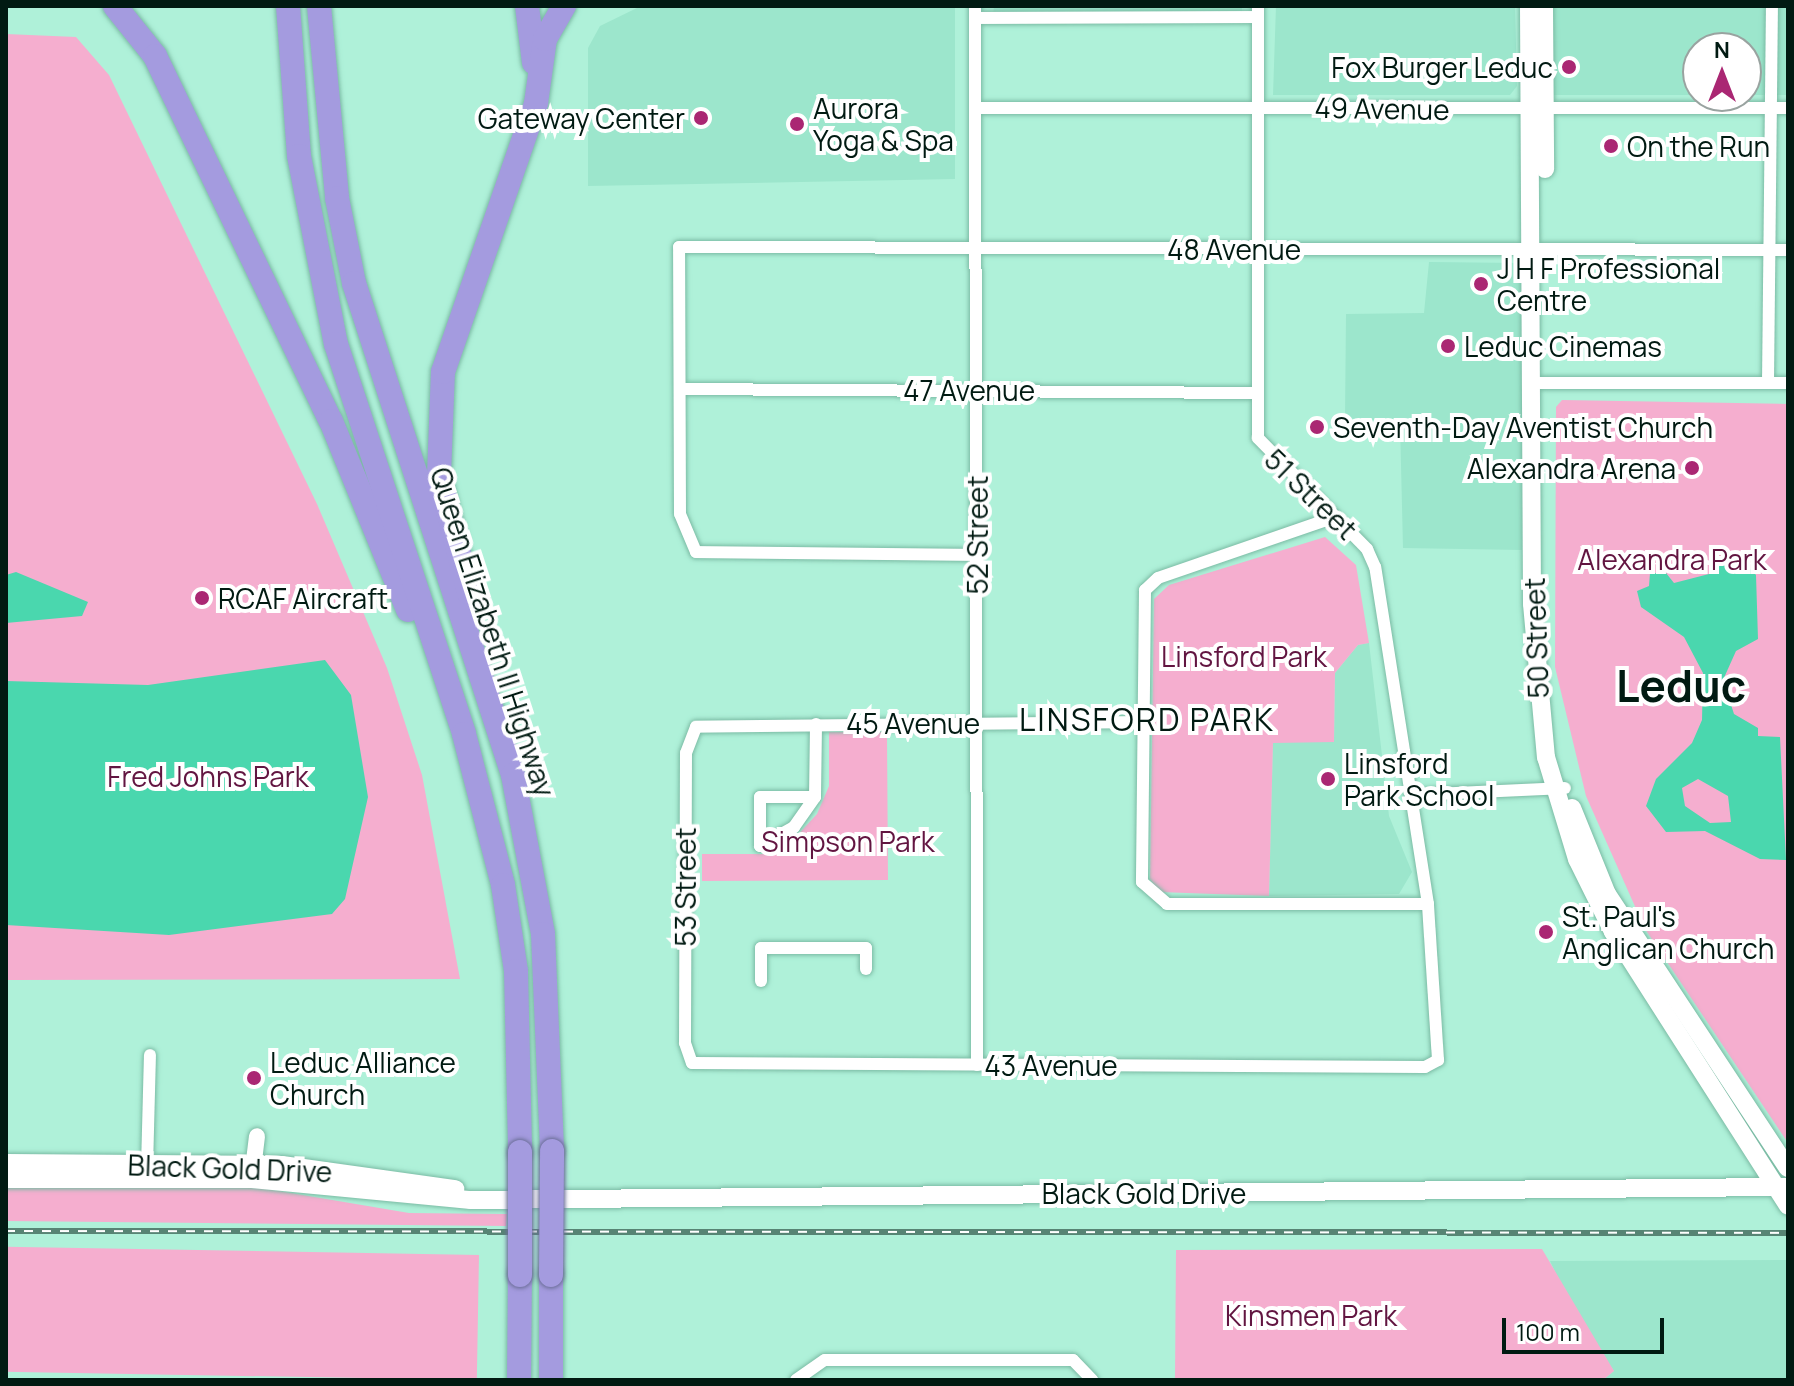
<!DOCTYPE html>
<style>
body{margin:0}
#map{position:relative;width:1794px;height:1386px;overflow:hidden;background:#aff1d9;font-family:Manrope,sans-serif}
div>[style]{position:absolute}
.built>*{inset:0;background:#9ce6cc}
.green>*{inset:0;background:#f5aecf;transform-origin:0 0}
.water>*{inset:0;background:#4ad7ae}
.roads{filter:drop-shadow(0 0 2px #7bbba4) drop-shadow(0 0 2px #7bbba4)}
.minor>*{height:12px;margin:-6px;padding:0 6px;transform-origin:6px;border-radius:6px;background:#fff}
.tertiary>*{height:16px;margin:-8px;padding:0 8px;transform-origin:8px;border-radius:8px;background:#fff}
.secondary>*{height:18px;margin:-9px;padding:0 9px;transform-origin:9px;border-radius:9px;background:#fff}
.motorway>*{height:24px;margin:-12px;padding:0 12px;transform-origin:12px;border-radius:12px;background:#a49bdf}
.rail>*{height:6px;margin-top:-3px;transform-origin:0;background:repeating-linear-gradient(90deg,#fff 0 9px,#578474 0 18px);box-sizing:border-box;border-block:2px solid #578474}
.bridges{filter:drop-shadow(0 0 2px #6b6e97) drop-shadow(0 0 2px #6b6e97)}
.motorway-bridge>*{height:24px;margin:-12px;padding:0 12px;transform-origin:12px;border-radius:12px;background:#a49bdf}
.dots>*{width:22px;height:22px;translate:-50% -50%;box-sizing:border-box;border:4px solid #fff;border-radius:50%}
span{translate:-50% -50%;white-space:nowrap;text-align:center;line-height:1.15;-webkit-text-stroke:8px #fff;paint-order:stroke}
.poi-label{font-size:28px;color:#011a12}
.right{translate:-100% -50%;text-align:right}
.left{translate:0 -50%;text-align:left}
.street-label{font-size:28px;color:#011a12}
.park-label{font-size:28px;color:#621541}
.quarter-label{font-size:32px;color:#011a12;letter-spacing:2px}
.town-label{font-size:44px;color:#011a12;font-weight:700}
.frame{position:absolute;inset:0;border:8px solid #011a12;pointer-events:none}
.north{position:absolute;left:1682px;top:32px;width:80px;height:80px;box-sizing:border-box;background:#fff;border:2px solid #99a3a0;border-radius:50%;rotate:0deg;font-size:22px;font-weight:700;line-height:32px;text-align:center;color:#011a12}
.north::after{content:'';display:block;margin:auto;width:28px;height:36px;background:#aa2773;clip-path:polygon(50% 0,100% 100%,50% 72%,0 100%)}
.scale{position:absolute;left:1502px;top:1318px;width:162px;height:36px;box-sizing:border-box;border:4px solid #011a12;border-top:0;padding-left:10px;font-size:24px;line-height:28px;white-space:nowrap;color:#011a12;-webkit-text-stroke:6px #fff;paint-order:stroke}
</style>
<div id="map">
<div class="built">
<i style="clip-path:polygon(641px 6px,955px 6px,955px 179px,588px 186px,588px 48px,600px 26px)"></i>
<i style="clip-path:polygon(994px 6px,1242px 6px,1242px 14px,993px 16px)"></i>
<i style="clip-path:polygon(1276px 6px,1515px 6px,1517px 86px,1510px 95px,1273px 95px)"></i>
<i style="clip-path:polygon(1553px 6px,1788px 6px,1788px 95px,1746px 95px,1746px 48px,1698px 48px,1698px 95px,1553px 95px)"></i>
<i style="clip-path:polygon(1429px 262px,1524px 263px,1522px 550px,1403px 548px,1400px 423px,1345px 418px,1346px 314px,1424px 313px)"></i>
<i style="clip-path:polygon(1369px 643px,1389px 816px,1412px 872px,1399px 894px,1269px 896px,1273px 742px,1334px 742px,1335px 673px,1358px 645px)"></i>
<i style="clip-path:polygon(1788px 1260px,1788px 1380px,1603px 1380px,1614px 1371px,1575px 1315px,1550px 1261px)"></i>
</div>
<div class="green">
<i style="clip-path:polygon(6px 34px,76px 37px,109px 75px,317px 504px,387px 668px,422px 775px,460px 979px,6px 980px)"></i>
<i style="clip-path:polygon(1562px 400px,1788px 404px,1788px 1143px,1645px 929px,1586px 796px,1555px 667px,1556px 407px)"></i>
<i style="clip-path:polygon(1325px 537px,1356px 565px,1369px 643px,1358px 645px,1335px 673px,1334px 742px,1273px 743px,1269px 896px,1159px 892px,1150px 879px,1154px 599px,1169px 585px)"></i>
<i style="clip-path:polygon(829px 732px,887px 732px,888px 880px,702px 881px,702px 854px,764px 854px,792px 841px,817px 814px,829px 786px)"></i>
<i style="clip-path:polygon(250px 1186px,409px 1213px,507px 1214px,506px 1226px,6px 1221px,6px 1188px)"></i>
<i style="clip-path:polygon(1542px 1249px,1614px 1371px,1603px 1380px,1175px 1380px,1176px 1250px)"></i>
<i style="left:479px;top:1255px;width:125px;height:473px;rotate:91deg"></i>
</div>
<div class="water">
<i style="clip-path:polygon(evenodd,1725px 555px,1740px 557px,1756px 575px,1758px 639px,1736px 651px,1723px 680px,1734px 714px,1758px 728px,1758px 736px,1780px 737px,1786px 860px,1760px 859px,1705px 831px,1666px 832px,1646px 806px,1656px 779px,1692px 743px,1702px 720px,1703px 673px,1684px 637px,1641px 607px,1637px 591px,1649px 586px,1650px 573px,1666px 573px,1674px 583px,1709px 574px,1712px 561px,1725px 555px,1698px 779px,1728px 796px,1731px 822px,1710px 823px,1685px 806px,1682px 788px,1698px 779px)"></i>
<i style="clip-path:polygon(16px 572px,88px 602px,82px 616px,6px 623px,6px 575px)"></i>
<i style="clip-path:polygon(325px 660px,351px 695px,368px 797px,345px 899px,332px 914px,169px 935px,6px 925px,6px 681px,148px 685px)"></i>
</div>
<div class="roads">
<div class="minor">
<i style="left:975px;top:6px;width:1059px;rotate:89.89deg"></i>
<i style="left:975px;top:18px;width:283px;rotate:-0.2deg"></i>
<i style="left:977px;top:108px;width:811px"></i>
<i style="left:1533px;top:383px;width:255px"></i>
<i style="left:1768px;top:383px;width:377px;rotate:-89.4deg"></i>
<i style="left:681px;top:389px;width:576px;rotate:0.4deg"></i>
<i style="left:1335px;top:517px;width:187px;rotate:161deg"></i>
<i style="left:1158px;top:578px;width:18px;rotate:137deg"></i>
<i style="left:1145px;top:590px;width:292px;rotate:90.6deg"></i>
<i style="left:1142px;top:882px;width:33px;rotate:41deg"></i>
<i style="left:1167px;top:904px;width:261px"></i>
<i style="left:977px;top:555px;width:281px;rotate:-179.4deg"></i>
<i style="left:696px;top:552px;width:41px;rotate:-112.8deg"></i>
<i style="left:680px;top:514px;width:267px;rotate:-90.2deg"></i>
<i style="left:679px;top:247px;width:1109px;rotate:0.15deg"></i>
<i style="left:1139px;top:722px;width:443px;rotate:179.4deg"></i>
<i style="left:696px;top:727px;width:28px;rotate:111deg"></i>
<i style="left:686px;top:753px;width:290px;rotate:90.2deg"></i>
<i style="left:685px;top:1043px;width:21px;rotate:71deg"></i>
<i style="left:692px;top:1063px;width:733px;rotate:0.31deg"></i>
<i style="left:1425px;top:1067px;width:15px;rotate:-28deg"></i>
<i style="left:1438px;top:1060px;width:156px;rotate:-93.7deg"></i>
<i style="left:1428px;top:904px;width:341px;rotate:-98.9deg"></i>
<i style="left:1375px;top:567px;width:20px;rotate:-114deg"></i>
<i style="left:1367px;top:549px;width:156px;rotate:-134.5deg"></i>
<i style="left:1258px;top:438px;width:432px;rotate:-90deg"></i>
<i style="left:1413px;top:795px;width:152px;rotate:-2.6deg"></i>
<i style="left:760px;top:797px;width:55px"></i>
<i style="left:815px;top:797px;width:37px;rotate:125deg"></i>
<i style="left:794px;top:827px;width:39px;rotate:151deg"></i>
<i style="left:760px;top:846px;width:49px;rotate:-90deg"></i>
<i style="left:815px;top:797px;width:73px;rotate:-89.2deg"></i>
<i style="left:761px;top:981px;width:33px;rotate:-90deg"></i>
<i style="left:761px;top:948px;width:105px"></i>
<i style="left:866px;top:948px;width:21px;rotate:90deg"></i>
<i style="left:147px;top:1168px;width:113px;rotate:-88.5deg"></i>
<i style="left:796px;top:1380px;width:35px;rotate:-35deg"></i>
<i style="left:825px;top:1360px;width:248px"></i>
<i style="left:1073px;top:1360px;width:28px;rotate:46deg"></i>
</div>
<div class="tertiary">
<i style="left:252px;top:1177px;width:41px;rotate:-83deg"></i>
</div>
<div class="secondary">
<i style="left:1529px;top:6px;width:598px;rotate:89.71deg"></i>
<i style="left:1532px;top:604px;width:154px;rotate:84.8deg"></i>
<i style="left:1546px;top:757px;width:107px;rotate:73.1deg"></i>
<i style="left:1577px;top:859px;width:81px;rotate:63.7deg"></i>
<i style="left:1613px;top:932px;width:325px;rotate:57.4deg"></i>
<i style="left:1544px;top:6px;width:163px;rotate:89.6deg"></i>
<i style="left:1572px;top:808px;width:93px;rotate:67.9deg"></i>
<i style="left:1607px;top:894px;width:328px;rotate:56.6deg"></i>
<i style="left:6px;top:1163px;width:276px;rotate:0.4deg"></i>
<i style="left:282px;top:1165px;width:175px;rotate:7.9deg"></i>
<i style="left:6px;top:1179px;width:246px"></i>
<i style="left:252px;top:1179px;width:220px;rotate:5.5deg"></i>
<i style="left:471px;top:1200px;width:1317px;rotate:-0.57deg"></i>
</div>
<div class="motorway">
<i style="left:115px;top:6px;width:64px;rotate:51.3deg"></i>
<i style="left:155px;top:56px;width:405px;rotate:64.3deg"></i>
<i style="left:331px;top:421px;width:204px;rotate:67.8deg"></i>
<i style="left:288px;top:6px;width:150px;rotate:85.8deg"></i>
<i style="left:299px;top:156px;width:192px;rotate:78.9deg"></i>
<i style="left:336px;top:344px;width:410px;rotate:71.8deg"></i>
<i style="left:464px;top:734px;width:156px;rotate:75.5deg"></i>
<i style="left:503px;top:885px;width:87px;rotate:81.4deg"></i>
<i style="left:516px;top:971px;width:181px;rotate:88.7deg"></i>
<i style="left:319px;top:6px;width:193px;rotate:84.6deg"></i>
<i style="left:337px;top:198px;width:87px;rotate:78.7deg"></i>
<i style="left:354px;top:283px;width:517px;rotate:72.09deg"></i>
<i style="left:513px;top:775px;width:162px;rotate:79.3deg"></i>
<i style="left:543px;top:934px;width:217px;rotate:87.6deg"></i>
<i style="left:527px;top:6px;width:57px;rotate:83deg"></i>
<i style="left:469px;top:593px;width:122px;rotate:-104.3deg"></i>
<i style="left:439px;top:475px;width:103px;rotate:-87.8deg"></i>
<i style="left:443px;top:372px;width:285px;rotate:-70.9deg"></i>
<i style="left:536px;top:103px;width:65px;rotate:-82deg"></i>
<i style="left:545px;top:39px;width:38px;rotate:-60deg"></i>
<i style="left:519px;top:1380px;width:105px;rotate:-89.5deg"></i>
<i style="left:551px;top:1380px;width:105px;rotate:-90deg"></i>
</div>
</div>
<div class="rail">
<i style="left:6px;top:1231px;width:1782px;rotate:0.06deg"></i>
</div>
<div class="bridges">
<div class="motorway-bridge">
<i style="left:520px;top:1152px;width:123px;rotate:90deg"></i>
<i style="left:551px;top:1275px;width:124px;rotate:-89.5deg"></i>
</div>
</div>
<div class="dots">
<i style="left:1569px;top:67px;background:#aa2773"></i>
<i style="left:701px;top:118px;background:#aa2773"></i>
<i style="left:797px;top:124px;background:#aa2773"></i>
<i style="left:1611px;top:146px;background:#aa2773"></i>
<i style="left:1481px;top:284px;background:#aa2773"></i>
<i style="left:1448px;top:346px;background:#aa2773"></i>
<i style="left:1317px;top:427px;background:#aa2773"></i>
<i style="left:1692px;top:468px;background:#aa2773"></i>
<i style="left:202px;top:598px;background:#aa2773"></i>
<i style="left:1328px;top:779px;background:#aa2773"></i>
<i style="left:1546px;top:932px;background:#aa2773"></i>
<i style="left:254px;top:1078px;background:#aa2773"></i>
</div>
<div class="poi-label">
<span class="right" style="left:1553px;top:67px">Fox Burger Leduc</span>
<span class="left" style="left:813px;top:124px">Aurora<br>Yoga &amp; Spa</span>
<span class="right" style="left:685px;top:118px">Gateway Center</span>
<span class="left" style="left:1627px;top:146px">On the Run</span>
<span class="left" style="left:1497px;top:284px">J H F Professional<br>Centre</span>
<span class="left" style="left:1464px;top:346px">Leduc Cinemas</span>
<span class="left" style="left:1333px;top:427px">Seventh-Day Aventist Church</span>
<span class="right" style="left:1676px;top:468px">Alexandra Arena</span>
<span class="left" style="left:218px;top:598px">RCAF Aircraft</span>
<span class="left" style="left:1344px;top:779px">Linsford<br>Park School</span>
<span class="left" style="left:1562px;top:932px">St. Paul's<br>Anglican Church</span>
<span class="left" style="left:270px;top:1078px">Leduc Alliance<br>Church</span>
</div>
<div class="street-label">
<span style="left:1382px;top:108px;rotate:1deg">49 Avenue</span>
<span style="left:1234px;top:249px">48 Avenue</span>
<span style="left:969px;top:390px">47 Avenue</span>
<span style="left:1311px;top:494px;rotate:44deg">51 Street</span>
<span style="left:977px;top:535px;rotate:-90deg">52 Street</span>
<span style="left:493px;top:632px;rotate:72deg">Queen Elizabeth II Highway</span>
<span style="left:1536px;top:638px;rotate:-92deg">50 Street</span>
<span style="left:913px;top:723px">45 Avenue</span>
<span style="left:685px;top:887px;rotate:-90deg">53 Street</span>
<span style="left:1051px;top:1065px">43 Avenue</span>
<span style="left:230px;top:1168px;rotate:2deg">Black Gold Drive</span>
<span style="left:1144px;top:1193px">Black Gold Drive</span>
</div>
<div class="park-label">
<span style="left:1672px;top:559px">Alexandra Park</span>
<span style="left:1244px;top:656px">Linsford Park</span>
<span style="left:208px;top:776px">Fred Johns Park</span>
<span style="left:848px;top:841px">Simpson Park</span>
<span style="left:1311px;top:1315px">Kinsmen Park</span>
</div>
<div class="quarter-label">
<span style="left:1147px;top:719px">LINSFORD PARK</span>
</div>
<div class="town-label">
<span style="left:1681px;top:685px">Leduc</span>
</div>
<div class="frame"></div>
<div class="north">N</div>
<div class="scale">100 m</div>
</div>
